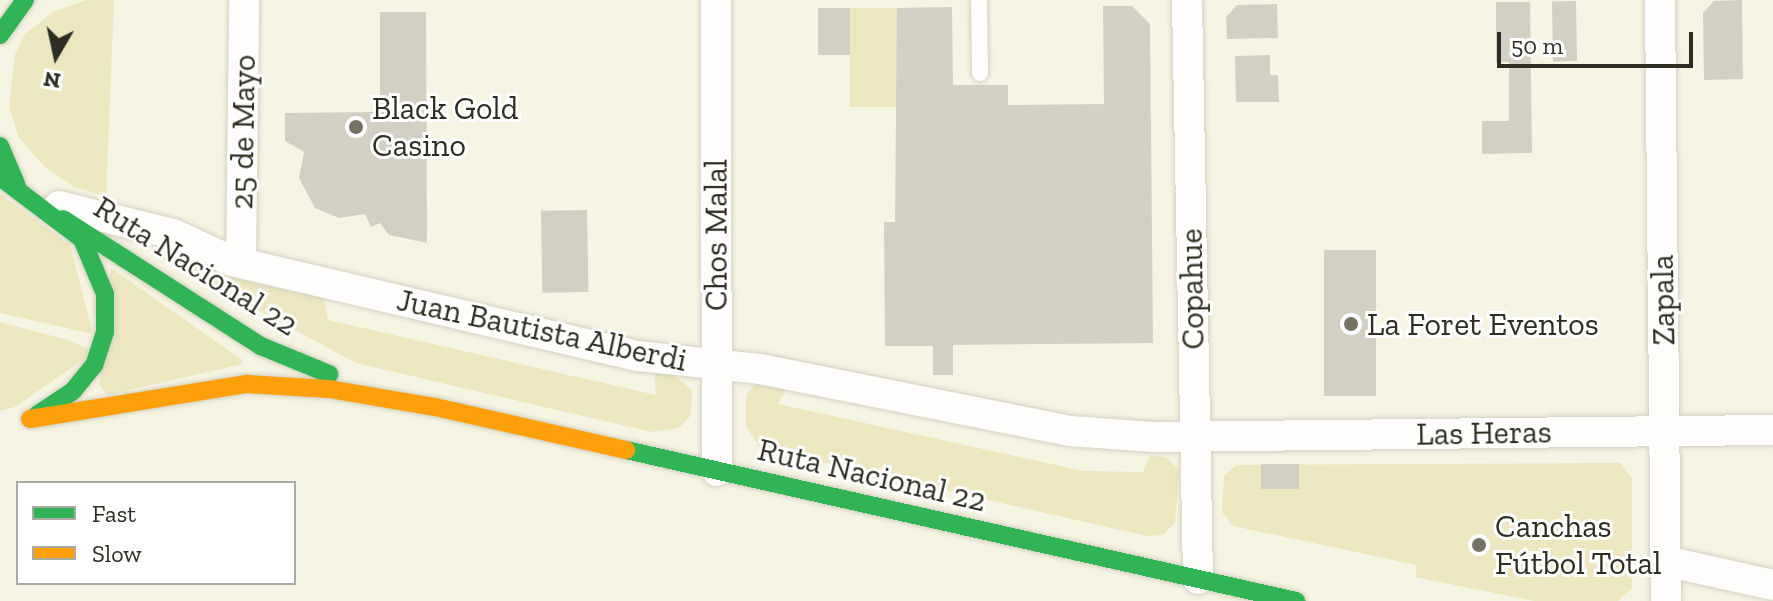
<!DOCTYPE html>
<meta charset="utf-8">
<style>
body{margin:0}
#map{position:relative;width:1773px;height:601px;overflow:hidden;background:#f6f4e2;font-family:"Zilla Slab",serif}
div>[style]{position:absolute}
.green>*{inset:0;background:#ece7c0;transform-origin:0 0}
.building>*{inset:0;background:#d1d0c2;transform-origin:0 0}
.roads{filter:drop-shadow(0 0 2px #d2d0c2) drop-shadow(0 0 2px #d2d0c2)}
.lane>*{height:16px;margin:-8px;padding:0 8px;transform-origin:8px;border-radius:8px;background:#fefdfb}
.street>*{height:30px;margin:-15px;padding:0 15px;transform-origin:15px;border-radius:15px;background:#fefdfb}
.fast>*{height:18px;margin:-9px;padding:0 9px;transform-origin:9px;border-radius:9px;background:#30b455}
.slow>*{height:18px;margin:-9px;padding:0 9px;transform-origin:9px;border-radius:9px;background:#ff9f0a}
.dots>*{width:22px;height:22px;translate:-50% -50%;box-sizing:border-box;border:4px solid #fff;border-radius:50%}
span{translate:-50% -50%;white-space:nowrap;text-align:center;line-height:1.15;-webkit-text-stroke:6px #fff;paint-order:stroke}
.poi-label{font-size:32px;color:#2e2d21}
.left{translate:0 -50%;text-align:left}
.street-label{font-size:32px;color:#2e2d21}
.legend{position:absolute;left:16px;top:481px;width:280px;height:104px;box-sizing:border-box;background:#fff;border:2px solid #ababa6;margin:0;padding:10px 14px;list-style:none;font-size:24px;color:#2e2d21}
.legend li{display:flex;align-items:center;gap:16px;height:40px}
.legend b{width:40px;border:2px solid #ababa6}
.north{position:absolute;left:16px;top:16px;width:80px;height:80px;-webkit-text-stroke:6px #fff;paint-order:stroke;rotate:189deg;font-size:22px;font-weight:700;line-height:32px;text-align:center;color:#2e2d21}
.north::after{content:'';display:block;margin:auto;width:28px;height:36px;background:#2e2d21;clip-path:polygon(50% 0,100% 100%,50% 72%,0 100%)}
.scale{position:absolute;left:1497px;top:32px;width:196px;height:36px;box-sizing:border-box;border:4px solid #2e2d21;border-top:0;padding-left:10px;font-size:24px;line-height:28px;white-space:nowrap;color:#2e2d21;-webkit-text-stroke:6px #fff;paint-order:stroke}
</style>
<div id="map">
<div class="green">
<i style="clip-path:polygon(86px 0,114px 0,106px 196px,74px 187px,45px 167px,19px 138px,9px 107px,15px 54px,25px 34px,53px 12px)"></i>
<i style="left:850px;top:8px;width:47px;height:99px"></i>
<i style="clip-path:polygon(0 194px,70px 245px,93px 334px,0 313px)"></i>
<i style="clip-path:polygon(164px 245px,236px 278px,324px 298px,328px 320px,656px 395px,654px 372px,673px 375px,692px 390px,691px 415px,679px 428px,652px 432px,356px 363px,163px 259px)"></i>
<i style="clip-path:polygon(111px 268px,241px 359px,243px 364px,107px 395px,99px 384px)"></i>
<i style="clip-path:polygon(0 322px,64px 339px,89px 349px,84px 359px,15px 407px,0 411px)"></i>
<i style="clip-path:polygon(755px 384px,786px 389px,778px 404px,1083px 471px,1143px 472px,1150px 456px,1166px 457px,1179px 471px,1175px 523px,1163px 535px,1147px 536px,760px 448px,746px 426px,746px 395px)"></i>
<i style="clip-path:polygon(1620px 463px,1632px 478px,1632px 588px,1618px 601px,1535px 601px,1415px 577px,1417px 565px,1233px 526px,1222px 512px,1224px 476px,1236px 465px)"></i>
</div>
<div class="building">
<i style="clip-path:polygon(1742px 0,1743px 79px,1704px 80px,1703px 13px,1714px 1px)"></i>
<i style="left:1576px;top:1px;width:60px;height:24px;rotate:89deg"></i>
<i style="clip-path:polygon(1496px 2px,1530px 2px,1532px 153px,1482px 154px,1482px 121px,1509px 121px,1509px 62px,1496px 62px)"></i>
<i style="clip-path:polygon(1277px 4px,1278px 38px,1227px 39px,1226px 17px,1237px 5px)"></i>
<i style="clip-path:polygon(1103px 6px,1132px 6px,1150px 24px,1153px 343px,953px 345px,953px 375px,933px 375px,933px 346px,885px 346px,884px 222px,895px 222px,897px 8px,952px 7px,953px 85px,1008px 85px,1008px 105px,1104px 104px)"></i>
<i style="left:818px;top:8px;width:32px;height:47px"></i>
<i style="clip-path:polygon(380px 12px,426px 12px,427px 243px,389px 235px,380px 223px,371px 227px,365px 214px,339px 218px,315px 208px,299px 178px,304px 152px,285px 141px,285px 113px,380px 112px)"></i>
<i style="clip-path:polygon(1270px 55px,1270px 75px,1278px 75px,1279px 102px,1236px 102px,1235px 56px)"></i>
<i style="left:587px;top:210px;width:82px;height:46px;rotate:89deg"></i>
<i style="left:1376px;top:250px;width:146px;height:52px;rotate:90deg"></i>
<i style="left:1261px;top:464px;width:38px;height:25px"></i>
</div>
<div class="roads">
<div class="lane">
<i style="left:979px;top:0;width:73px;rotate:89.2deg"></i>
</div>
<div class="street">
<i style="left:716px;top:0;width:471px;rotate:89.9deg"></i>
<i style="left:1187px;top:0;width:579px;rotate:88.91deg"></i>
<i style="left:1660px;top:0;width:601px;rotate:89.43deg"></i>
<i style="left:59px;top:206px;width:117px;rotate:13.8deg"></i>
<i style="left:173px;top:234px;width:65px;rotate:24.6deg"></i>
<i style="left:232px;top:261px;width:417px;rotate:13.2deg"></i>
<i style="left:638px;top:356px;width:123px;rotate:6.1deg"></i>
<i style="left:760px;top:369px;width:316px;rotate:11.3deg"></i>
<i style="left:1070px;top:431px;width:83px;rotate:4.1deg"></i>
<i style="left:1153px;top:437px;width:620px;rotate:-0.65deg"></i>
<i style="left:241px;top:263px;width:263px;rotate:-89.3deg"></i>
<i style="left:1665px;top:561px;width:111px;rotate:12.5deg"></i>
</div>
<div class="fast">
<i style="left:0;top:35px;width:43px;rotate:-54.5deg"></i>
<i style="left:0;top:146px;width:43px;rotate:67deg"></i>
<i style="left:0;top:177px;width:103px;rotate:37.1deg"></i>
<i style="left:82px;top:239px;width:60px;rotate:67.3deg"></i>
<i style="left:105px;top:294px;width:38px;rotate:90deg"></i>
<i style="left:105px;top:332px;width:35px;rotate:108deg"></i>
<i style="left:94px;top:365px;width:33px;rotate:129deg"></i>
<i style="left:73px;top:391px;width:43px;rotate:146.3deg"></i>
<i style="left:63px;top:219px;width:235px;rotate:32.7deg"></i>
<i style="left:261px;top:346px;width:74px;rotate:22.4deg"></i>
<i style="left:626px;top:450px;width:687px;rotate:12.7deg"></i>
</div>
<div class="slow">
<i style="left:30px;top:419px;width:220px;rotate:-9.2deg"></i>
<i style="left:247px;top:384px;width:82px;rotate:3.5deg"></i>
<i style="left:329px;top:389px;width:108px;rotate:9.6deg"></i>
<i style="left:435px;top:407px;width:196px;rotate:12.7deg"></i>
</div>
</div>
<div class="dots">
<i style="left:356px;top:127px;background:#747365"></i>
<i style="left:1351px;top:324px;background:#747365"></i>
<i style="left:1479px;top:545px;background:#747365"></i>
</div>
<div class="poi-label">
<span class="left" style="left:372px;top:127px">Black Gold<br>Casino</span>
<span class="left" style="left:1367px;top:324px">La Foret Eventos</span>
<span class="left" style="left:1495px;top:545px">Canchas<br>Fútbol Total</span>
</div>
<div class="street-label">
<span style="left:243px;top:132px;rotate:-89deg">25 de Mayo</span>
<span style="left:716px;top:235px;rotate:-90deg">Chos Malal</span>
<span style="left:196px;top:266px;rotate:32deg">Ruta Nacional 22</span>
<span style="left:1192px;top:289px;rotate:-91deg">Copahue</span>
<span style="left:1663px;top:300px;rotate:-91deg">Zapala</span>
<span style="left:542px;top:330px;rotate:12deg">Juan Bautista Alberdi</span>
<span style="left:1484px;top:433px;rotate:-1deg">Las Heras</span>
<span style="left:872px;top:475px;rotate:13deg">Ruta Nacional 22</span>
</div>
<ul class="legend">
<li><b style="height:10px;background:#30b455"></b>Fast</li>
<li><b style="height:10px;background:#ff9f0a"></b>Slow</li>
</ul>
<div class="north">N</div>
<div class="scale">50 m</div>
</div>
